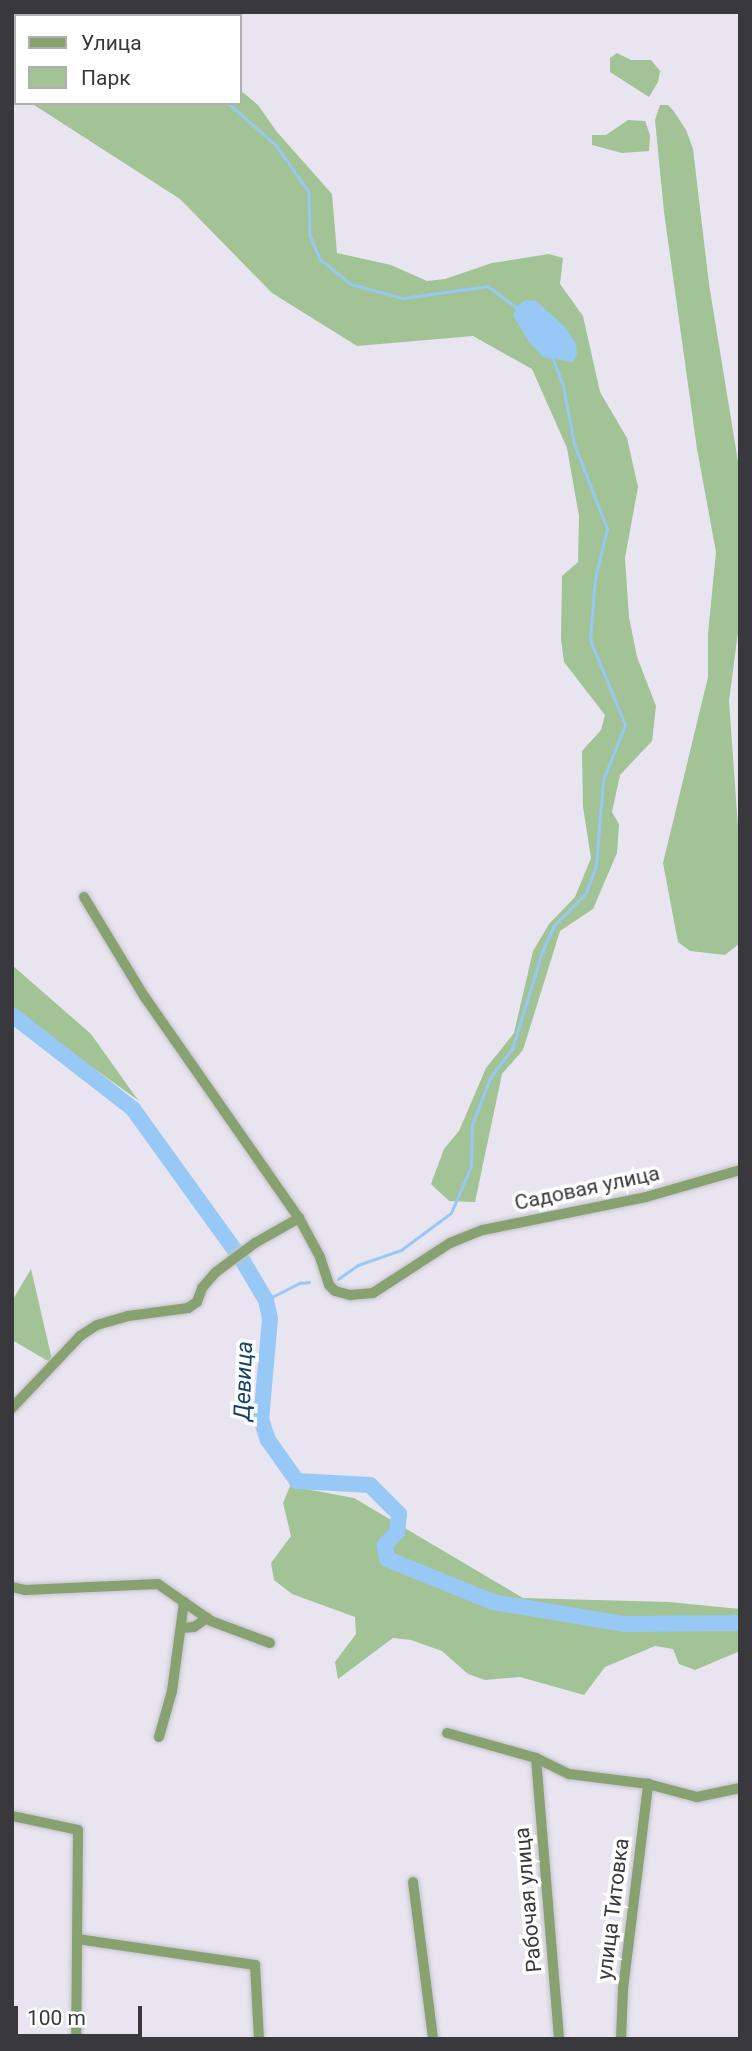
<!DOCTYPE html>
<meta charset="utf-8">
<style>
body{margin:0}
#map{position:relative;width:752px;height:2051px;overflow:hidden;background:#e8e5f0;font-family:Roboto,sans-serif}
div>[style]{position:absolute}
.green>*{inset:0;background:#a2c395}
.water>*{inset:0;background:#98c9f6}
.stream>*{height:2.5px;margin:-1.25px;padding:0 1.25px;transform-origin:1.25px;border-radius:1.25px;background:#98c9f6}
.river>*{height:16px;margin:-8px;padding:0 8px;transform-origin:8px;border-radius:8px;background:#98c9f6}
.roads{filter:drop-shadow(0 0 2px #c5c2cc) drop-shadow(0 0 2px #c5c2cc)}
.minor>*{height:10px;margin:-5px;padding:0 5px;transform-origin:5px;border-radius:5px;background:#88a171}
span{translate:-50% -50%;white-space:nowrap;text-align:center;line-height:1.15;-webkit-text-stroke:7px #fff;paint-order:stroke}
.street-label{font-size:21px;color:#39383c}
.water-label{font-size:23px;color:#164468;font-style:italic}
.frame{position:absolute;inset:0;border:14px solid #39383c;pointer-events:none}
.legend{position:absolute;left:14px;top:14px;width:228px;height:91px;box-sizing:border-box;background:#fff;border:2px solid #b0afb1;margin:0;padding:9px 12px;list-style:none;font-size:21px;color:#39383c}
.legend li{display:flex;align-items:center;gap:14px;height:35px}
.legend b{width:35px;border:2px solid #b0afb1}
.scale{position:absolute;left:14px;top:2006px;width:128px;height:32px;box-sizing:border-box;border:4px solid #39383c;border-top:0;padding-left:9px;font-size:21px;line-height:24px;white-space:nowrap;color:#39383c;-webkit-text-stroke:5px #fff;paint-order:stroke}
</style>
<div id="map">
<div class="green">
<i style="clip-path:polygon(12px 12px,93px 12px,94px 16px,16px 16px,16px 93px,12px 91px)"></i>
<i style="clip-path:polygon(617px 53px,631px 60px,651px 60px,660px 71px,658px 82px,649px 97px,610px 72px,610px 58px)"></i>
<i style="clip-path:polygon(240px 90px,258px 105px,277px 132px,332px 194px,337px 253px,391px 265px,427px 281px,445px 279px,492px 263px,549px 254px,563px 258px,560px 284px,583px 316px,600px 392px,627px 438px,638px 487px,625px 558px,629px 617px,637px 657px,656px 706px,652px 741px,620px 775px,612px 812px,619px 824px,617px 853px,593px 909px,560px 931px,523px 1050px,502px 1074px,475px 1202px,449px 1201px,431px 1184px,444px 1149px,459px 1131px,486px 1068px,514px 1033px,533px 951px,549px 924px,575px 897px,591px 858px,583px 807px,582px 751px,601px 730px,605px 715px,564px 662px,561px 639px,562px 576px,578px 562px,579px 516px,567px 448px,532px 369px,473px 336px,357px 346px,272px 293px,180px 199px,31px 103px,240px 103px)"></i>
<i style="clip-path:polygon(660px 105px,668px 105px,673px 110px,686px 130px,693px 149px,709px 284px,740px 474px,740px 617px,729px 701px,740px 855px,740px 943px,725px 955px,690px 951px,678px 942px,663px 863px,708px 677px,708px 634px,716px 552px,697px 449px,664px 212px,655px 120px)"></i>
<i style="clip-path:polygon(628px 120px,645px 121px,650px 135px,649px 151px,622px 153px,592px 145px,592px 135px,606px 135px)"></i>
<i style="clip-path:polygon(12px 965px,91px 1034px,138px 1100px,12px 1010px)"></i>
<i style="clip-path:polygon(31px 1269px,53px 1364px,12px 1340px,12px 1301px)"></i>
<i style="clip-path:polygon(290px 1486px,354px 1498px,523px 1598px,669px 1602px,740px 1609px,740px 1651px,695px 1670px,679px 1664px,673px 1649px,655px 1646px,605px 1667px,584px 1695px,520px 1677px,485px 1680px,468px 1674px,442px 1651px,411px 1640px,393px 1638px,338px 1679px,335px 1662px,356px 1634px,355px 1617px,292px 1594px,274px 1580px,271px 1563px,291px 1536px,283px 1503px)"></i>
</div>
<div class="water">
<i style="clip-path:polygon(526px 300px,536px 301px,566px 328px,576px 344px,577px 354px,573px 362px,543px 357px,529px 342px,513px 315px,517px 306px)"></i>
</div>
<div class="stream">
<i style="left:45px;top:12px;width:12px;rotate:20deg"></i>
<i style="left:228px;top:103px;width:64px;rotate:41.2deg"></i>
<i style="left:276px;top:145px;width:57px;rotate:54.9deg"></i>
<i style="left:309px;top:192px;width:43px;rotate:88.7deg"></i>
<i style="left:310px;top:235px;width:26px;rotate:67deg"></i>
<i style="left:320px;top:259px;width:40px;rotate:39deg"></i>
<i style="left:351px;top:284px;width:54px;rotate:15.1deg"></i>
<i style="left:403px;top:298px;width:86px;rotate:-8deg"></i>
<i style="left:488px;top:286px;width:36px;rotate:37deg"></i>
<i style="left:338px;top:1279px;width:24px;rotate:-35deg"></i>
<i style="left:358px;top:1265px;width:46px;rotate:-19.2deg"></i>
<i style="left:401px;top:1250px;width:62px;rotate:-36.5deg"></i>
<i style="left:451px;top:1213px;width:51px;rotate:-66.9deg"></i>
<i style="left:471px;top:1166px;width:41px;rotate:-88.6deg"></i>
<i style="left:472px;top:1125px;width:50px;rotate:-69deg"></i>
<i style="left:490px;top:1078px;width:36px;rotate:-53deg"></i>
<i style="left:512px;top:1049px;width:102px;rotate:-72.8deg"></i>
<i style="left:542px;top:952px;width:27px;rotate:-66deg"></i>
<i style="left:553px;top:927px;width:47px;rotate:-45.9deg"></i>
<i style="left:586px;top:893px;width:30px;rotate:-70deg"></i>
<i style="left:596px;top:865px;width:85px;rotate:-85.3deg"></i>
<i style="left:603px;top:780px;width:59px;rotate:-68.2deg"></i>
<i style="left:625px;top:725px;width:92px;rotate:-112.4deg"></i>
<i style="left:590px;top:640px;width:62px;rotate:-85.4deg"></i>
<i style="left:595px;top:578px;width:50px;rotate:-76.2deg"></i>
<i style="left:607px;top:529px;width:91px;rotate:-111.2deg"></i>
<i style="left:574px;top:444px;width:59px;rotate:-100.7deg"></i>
<i style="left:563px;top:386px;width:31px;rotate:-111deg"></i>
<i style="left:266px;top:1300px;width:38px;rotate:-27deg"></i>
<i style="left:300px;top:1283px;width:9px;rotate:-6deg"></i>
</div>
<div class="river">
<i style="left:12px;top:1015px;width:153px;rotate:37.8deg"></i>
<i style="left:133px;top:1109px;width:190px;rotate:54.2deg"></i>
<i style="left:244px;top:1263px;width:43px;rotate:59.3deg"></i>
<i style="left:266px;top:1300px;width:19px;rotate:78deg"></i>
<i style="left:270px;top:1319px;width:100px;rotate:95.1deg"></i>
<i style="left:261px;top:1419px;width:22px;rotate:72deg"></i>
<i style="left:268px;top:1440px;width:50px;rotate:54.7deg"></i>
<i style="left:297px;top:1481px;width:73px;rotate:3.1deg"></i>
<i style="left:370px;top:1485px;width:41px;rotate:45deg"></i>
<i style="left:399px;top:1514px;width:18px;rotate:96deg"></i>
<i style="left:397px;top:1532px;width:18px;rotate:133deg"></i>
<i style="left:385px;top:1545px;width:14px;rotate:82deg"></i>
<i style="left:387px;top:1559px;width:114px;rotate:22.1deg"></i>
<i style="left:493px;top:1602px;width:134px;rotate:9.5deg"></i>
<i style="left:625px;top:1624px;width:115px;rotate:-0.5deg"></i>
</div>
<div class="roads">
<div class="minor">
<i style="left:84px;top:897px;width:116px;rotate:58.8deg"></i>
<i style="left:144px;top:996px;width:271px;rotate:55.1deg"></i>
<i style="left:299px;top:1218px;width:44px;rotate:61.7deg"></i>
<i style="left:320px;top:1257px;width:29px;rotate:72deg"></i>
<i style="left:329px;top:1285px;width:8px;rotate:45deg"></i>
<i style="left:335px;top:1291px;width:16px;rotate:15deg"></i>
<i style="left:350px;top:1295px;width:23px;rotate:-5deg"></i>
<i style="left:373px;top:1293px;width:92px;rotate:-33deg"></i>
<i style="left:450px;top:1243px;width:35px;rotate:-22deg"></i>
<i style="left:483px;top:1230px;width:166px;rotate:-11.4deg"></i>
<i style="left:646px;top:1197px;width:98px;rotate:-16deg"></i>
<i style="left:12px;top:1408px;width:99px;rotate:-46.6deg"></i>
<i style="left:80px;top:1336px;width:20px;rotate:-33deg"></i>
<i style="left:97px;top:1325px;width:32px;rotate:-16deg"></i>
<i style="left:128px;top:1316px;width:61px;rotate:-7.6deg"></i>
<i style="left:188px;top:1308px;width:11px;rotate:-34deg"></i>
<i style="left:197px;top:1302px;width:15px;rotate:-70deg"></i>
<i style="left:202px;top:1288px;width:21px;rotate:-49deg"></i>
<i style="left:216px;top:1272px;width:49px;rotate:-36.6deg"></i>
<i style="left:255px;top:1243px;width:51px;rotate:-29.6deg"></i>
<i style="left:12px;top:1587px;width:13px;rotate:13deg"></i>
<i style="left:25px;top:1590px;width:133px;rotate:-2.6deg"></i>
<i style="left:158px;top:1584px;width:65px;rotate:34.9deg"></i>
<i style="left:211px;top:1621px;width:63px;rotate:20.4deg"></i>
<i style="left:182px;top:1628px;width:12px;rotate:-5deg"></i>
<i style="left:194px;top:1627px;width:16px;rotate:-35deg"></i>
<i style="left:447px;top:1733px;width:92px;rotate:15.7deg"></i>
<i style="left:536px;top:1758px;width:37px;rotate:26deg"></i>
<i style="left:569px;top:1774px;width:80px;rotate:7.2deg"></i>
<i style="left:648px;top:1784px;width:51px;rotate:14.9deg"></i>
<i style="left:697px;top:1797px;width:44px;rotate:-11.8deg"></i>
<i style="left:159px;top:1737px;width:48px;rotate:-74.2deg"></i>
<i style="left:172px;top:1691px;width:90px;rotate:-82.3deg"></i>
<i style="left:536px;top:1758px;width:282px;rotate:85.3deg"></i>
<i style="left:12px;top:1816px;width:67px;rotate:12deg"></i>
<i style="left:78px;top:1830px;width:209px;rotate:90.5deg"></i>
<i style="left:413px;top:1882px;width:158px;rotate:82.7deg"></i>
<i style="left:77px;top:1939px;width:180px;rotate:8.3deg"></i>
<i style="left:255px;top:1965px;width:74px;rotate:86.9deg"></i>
<i style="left:621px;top:2039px;width:50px;rotate:-87.7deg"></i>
<i style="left:623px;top:1989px;width:207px;rotate:-83deg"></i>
</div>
</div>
<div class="street-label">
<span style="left:587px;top:1188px;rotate:-12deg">Садовая улица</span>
<span style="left:528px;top:1900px;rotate:-95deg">Рабочая улица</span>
<span style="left:613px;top:1909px;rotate:-83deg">улица Титовка</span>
</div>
<div class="water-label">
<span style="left:244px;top:1381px;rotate:-88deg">Девица</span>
</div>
<div class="frame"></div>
<ul class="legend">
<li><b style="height:9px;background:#88a171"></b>Улица</li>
<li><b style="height:19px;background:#a2c395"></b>Парк</li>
</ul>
<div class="scale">100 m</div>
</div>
